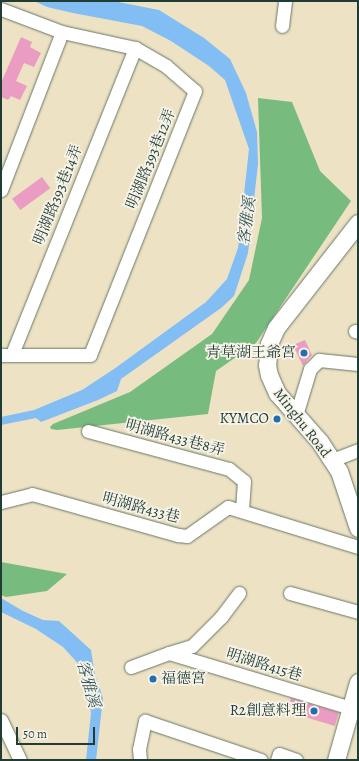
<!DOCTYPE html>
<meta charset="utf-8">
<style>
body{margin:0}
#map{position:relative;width:359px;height:761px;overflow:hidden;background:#ede2c4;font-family:Alegreya,"Noto Serif TC",serif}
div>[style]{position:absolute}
.forest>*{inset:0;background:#77bb7e}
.water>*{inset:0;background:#82bdf4}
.building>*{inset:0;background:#eb9cc2;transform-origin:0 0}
.roads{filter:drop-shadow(0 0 1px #677766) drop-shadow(0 0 1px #677766)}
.minor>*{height:13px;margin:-6.5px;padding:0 6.5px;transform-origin:6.5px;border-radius:6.5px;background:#fff}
.major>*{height:17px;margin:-8.5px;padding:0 8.5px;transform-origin:8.5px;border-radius:8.5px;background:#fff}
.dots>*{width:11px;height:11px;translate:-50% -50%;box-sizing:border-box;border:2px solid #f7f3e8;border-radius:50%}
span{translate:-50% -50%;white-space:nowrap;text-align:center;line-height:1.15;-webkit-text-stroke:3.5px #f7f3e8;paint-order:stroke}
.street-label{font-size:15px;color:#1f3d34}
.poi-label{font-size:15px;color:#1f3d34}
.right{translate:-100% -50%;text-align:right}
.left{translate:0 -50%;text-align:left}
.water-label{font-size:16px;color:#33575a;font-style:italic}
.frame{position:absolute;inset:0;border:2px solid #1f3d34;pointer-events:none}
.scale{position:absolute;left:16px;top:727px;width:79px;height:18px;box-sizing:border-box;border:2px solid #1f3d34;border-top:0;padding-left:5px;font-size:12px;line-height:14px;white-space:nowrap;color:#1f3d34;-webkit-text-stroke:3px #f7f3e8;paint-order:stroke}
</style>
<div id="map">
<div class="forest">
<i style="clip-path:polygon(258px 98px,292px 102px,320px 171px,351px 201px,256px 343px,216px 371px,208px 414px,57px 430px,51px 429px,50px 427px,53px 424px,130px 392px,212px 334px,249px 280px,262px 218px)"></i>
<i style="clip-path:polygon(1px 562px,67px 574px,47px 591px,6px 597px,1px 595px)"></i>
</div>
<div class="water">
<i style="clip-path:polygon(34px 1px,113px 1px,159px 10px,204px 38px,230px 59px,246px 93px,257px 132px,258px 164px,248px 253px,234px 296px,221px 308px,121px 379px,117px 391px,98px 400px,41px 422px,36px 418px,1px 425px,1px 417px,34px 410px,82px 390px,114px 369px,206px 302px,227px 279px,238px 248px,249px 149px,225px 80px,209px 66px,171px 41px,142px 26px,73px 13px,47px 7px)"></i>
<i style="clip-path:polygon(1px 598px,23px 611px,43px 620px,59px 621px,91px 650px,95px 675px,103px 698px,96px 760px,86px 760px,91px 713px,83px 669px,63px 647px,36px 629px,1px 612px)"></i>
</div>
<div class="building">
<i style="clip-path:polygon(21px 37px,32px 42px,30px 47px,41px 53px,34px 67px,24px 63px,16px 81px,27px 86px,20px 100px,11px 96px,8px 100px,1px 97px,1px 83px)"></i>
<i style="left:42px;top:177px;width:14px;height:37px;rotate:54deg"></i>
<i style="clip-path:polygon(305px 340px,312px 355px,303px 366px,293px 345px)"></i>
<i style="left:291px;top:698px;width:50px;height:14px;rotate:17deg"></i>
</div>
<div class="roads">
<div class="minor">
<i style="left:1px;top:9px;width:65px;rotate:20.7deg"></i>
<i style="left:62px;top:32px;width:75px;rotate:12.4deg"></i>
<i style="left:135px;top:48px;width:36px;rotate:30deg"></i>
<i style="left:166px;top:66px;width:38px;rotate:41deg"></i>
<i style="left:195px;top:91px;width:284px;rotate:111.7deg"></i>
<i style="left:90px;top:355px;width:89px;rotate:180deg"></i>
<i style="left:282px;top:26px;width:25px;rotate:-83deg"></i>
<i style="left:1px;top:190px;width:169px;rotate:-68.9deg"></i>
<i style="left:355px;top:331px;width:3px;rotate:18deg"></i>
<i style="left:12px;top:354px;width:330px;rotate:-68.1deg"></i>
<i style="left:296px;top:415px;width:48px;rotate:-73.1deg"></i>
<i style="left:310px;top:369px;width:13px;rotate:-45deg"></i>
<i style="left:319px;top:360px;width:39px;rotate:6deg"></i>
<i style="left:88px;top:431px;width:146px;rotate:15.1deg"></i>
<i style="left:229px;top:469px;width:19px;rotate:39deg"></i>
<i style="left:244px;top:481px;width:29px;rotate:94deg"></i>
<i style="left:332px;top:460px;width:28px;rotate:-21deg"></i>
<i style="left:1px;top:502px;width:32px;rotate:-14deg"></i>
<i style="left:32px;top:494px;width:152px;rotate:15.7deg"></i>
<i style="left:178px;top:535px;width:9px;rotate:6deg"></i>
<i style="left:187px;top:536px;width:50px;rotate:-35.3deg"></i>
<i style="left:228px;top:507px;width:136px;rotate:17.1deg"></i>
<i style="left:290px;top:593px;width:71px;rotate:15.6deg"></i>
<i style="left:169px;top:653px;width:190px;rotate:16.8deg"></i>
<i style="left:131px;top:667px;width:40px;rotate:-20.2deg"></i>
<i style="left:169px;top:653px;width:24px;rotate:-17deg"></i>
<i style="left:192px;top:646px;width:41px;rotate:-45deg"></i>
<i style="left:221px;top:617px;width:30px;rotate:-53deg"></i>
<i style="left:1px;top:720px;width:44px;rotate:64.6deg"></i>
<i style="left:140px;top:760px;width:11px;rotate:-95deg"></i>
<i style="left:139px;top:749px;width:29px;rotate:-78deg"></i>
<i style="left:145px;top:721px;width:122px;rotate:18.6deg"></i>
<i style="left:277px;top:760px;width:6px;rotate:-72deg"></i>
<i style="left:279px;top:754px;width:18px;rotate:19deg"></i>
</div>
<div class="major">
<i style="left:358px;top:223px;width:133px;rotate:128deg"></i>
<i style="left:276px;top:328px;width:17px;rotate:114deg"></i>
<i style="left:269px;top:344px;width:21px;rotate:95deg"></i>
<i style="left:267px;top:365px;width:10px;rotate:79deg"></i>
<i style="left:269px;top:375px;width:20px;rotate:66deg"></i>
<i style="left:277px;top:393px;width:65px;rotate:48.7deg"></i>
<i style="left:320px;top:442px;width:35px;rotate:57deg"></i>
<i style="left:339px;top:471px;width:60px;rotate:71.6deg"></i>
<i style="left:336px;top:760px;width:81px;rotate:-74.2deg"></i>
</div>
</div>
<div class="dots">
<i style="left:304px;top:353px;background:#1f6fb2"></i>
<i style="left:277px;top:419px;background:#1f6fb2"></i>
<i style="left:153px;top:679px;background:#1f6fb2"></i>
<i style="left:314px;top:711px;background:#1f6fb2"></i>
</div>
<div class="street-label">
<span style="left:151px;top:159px;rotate:-68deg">明湖路393巷12弄</span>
<span style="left:58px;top:195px;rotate:-68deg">明湖路393巷14弄</span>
<span style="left:302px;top:423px;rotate:52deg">Minghu Road</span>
<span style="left:175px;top:438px;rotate:15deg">明湖路433巷8弄</span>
<span style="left:141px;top:508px;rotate:15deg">明湖路433巷</span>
<span style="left:264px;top:665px;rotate:17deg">明湖路415巷</span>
</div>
<div class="poi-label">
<span class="right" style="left:296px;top:353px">青草湖王爺宮</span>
<span class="right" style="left:269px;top:419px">KYMCO</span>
<span class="left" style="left:161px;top:679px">福德宮</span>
<span class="right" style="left:306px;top:711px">R2創意料理</span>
</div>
<div class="water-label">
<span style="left:247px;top:221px;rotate:-82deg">客雅溪</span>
<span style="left:88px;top:684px;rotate:75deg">客雅溪</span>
</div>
<div class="frame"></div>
<div class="scale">50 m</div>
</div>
